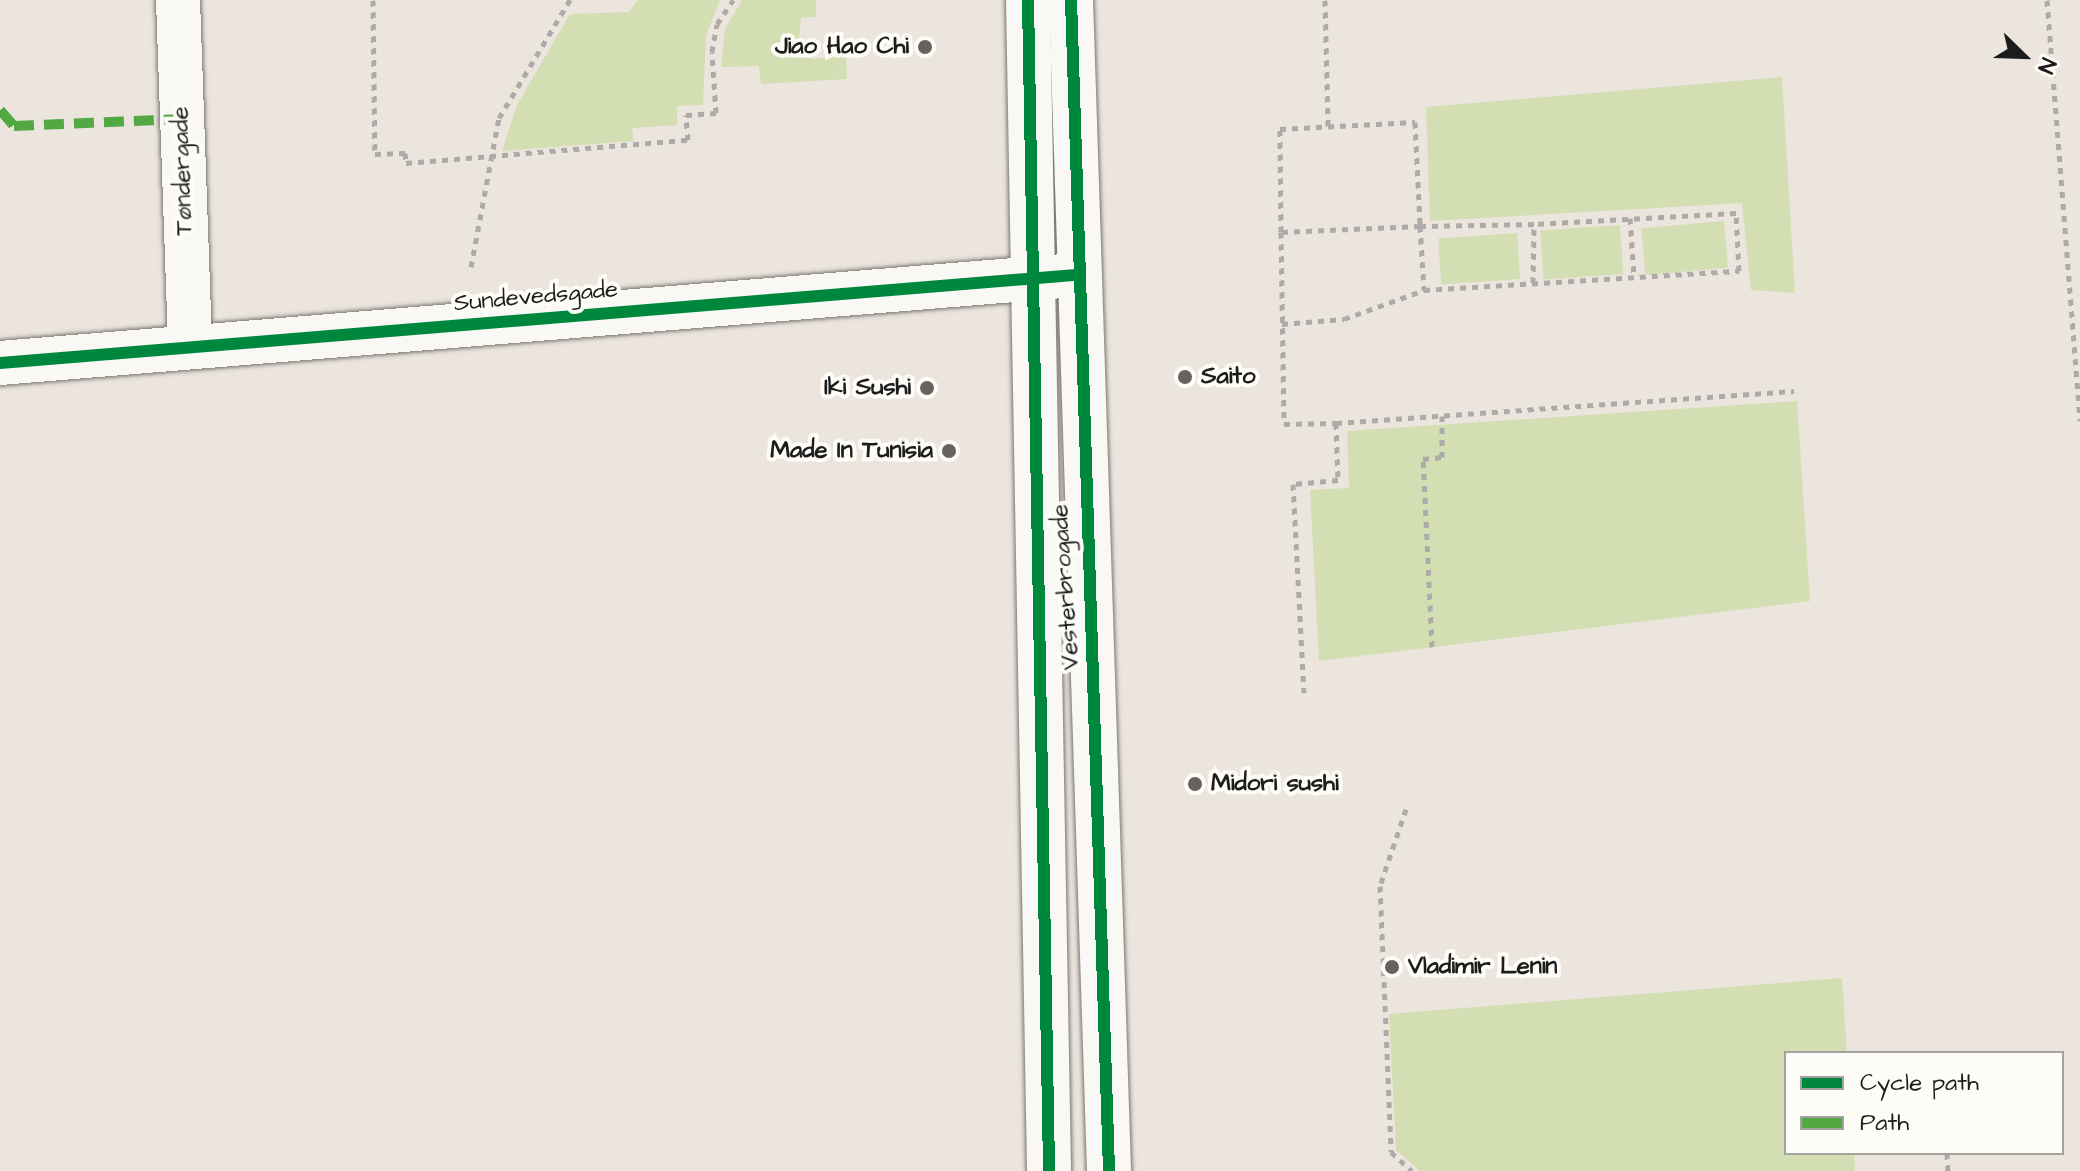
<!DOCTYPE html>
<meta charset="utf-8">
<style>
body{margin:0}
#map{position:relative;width:2080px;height:1171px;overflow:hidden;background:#ece5dd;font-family:"Architects Daughter",sans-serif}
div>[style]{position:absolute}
.green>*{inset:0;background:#d3deb3;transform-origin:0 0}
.path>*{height:5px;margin-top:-2.5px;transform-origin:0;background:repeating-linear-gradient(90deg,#adaba9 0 6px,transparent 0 12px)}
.roads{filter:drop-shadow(0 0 2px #7a7673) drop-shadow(0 0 2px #7a7673)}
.minor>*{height:44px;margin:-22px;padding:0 22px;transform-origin:22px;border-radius:22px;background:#f9f8f5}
.tertiary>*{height:44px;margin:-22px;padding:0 22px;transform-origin:22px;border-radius:22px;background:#f9f8f5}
.quiet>*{height:10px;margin-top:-5px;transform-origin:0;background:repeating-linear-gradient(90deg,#52a943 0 20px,transparent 0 30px)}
.cycleway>*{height:12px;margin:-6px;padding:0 6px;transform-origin:6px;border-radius:6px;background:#00873e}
.dots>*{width:22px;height:22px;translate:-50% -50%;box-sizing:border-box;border:4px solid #fdfcf7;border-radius:50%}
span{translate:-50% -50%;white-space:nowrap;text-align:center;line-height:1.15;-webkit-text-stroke:8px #fdfcf7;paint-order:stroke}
.poi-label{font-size:24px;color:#1c1c1c;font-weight:700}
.right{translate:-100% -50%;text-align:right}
.left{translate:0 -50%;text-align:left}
.street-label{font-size:24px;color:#1c1c1c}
.legend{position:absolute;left:1784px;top:1051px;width:280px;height:104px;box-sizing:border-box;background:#fdfcf7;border:2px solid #a3a29f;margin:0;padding:10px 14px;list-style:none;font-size:24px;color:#1c1c1c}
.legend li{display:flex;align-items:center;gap:16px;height:40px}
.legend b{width:40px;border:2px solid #a3a29f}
.north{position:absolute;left:1984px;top:16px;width:80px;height:80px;-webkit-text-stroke:6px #fdfcf7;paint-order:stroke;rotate:113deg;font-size:22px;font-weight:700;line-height:32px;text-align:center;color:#1c1c1c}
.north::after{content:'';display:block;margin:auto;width:28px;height:36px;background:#1c1c1c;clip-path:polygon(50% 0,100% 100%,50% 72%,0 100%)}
</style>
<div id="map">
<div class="green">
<i style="clip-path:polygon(638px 0,720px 0,706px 36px,703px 105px,677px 106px,677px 125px,632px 128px,634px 141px,502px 151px,517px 105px,570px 14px,629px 12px)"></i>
<i style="clip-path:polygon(742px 0,816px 0,816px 17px,801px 18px,799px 39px,812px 59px,846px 55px,847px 79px,761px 84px,759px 66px,721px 67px,725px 29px)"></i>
<i style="clip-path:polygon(1782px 77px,1795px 293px,1751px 290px,1742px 203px,1430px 221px,1426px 107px)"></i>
<i style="left:1724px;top:221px;width:47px;height:83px;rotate:85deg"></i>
<i style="left:1620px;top:225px;width:49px;height:80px;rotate:86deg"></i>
<i style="left:1517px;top:233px;width:46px;height:79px;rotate:86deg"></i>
<i style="clip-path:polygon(1797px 401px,1810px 601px,1319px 661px,1310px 490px,1349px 488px,1347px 431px)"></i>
<i style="clip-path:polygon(1842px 978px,1847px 1053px,1786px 1053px,1786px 1153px,1854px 1153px,1855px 1171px,1420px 1171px,1396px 1150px,1389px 1014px)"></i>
</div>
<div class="path">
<i style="left:373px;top:0;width:154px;rotate:89.3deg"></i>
<i style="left:375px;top:154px;width:30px;rotate:-2deg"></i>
<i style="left:405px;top:153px;width:10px;rotate:84deg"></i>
<i style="left:406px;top:163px;width:283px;rotate:-4.7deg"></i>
<i style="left:688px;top:140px;width:25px;rotate:-95deg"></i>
<i style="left:686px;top:115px;width:30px;rotate:-4deg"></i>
<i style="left:716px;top:113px;width:61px;rotate:-93.8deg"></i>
<i style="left:712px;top:52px;width:28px;rotate:-80deg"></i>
<i style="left:717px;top:24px;width:29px;rotate:-56deg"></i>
<i style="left:1325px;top:0;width:127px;rotate:88.6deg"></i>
<i style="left:2047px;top:0;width:422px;rotate:85.5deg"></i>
<i style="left:1630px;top:218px;width:59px;rotate:86.1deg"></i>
<i style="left:1281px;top:232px;width:192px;rotate:89.1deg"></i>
<i style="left:1284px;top:424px;width:52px;rotate:-1.1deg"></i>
<i style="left:1336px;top:423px;width:57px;rotate:88deg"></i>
<i style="left:1338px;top:480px;width:45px;rotate:174.9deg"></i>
<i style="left:1293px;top:484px;width:209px;rotate:87deg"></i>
<i style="left:471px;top:267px;width:152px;rotate:-79.4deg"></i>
<i style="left:499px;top:118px;width:138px;rotate:-59deg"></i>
<i style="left:1533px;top:283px;width:59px;rotate:-89deg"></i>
<i style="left:1282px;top:324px;width:62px;rotate:-4.6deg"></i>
<i style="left:1344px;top:319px;width:85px;rotate:-19.9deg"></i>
<i style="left:1424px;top:290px;width:316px;rotate:-3.5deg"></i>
<i style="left:1739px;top:271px;width:58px;rotate:-93deg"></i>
<i style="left:1736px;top:213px;width:202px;rotate:176.9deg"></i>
<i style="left:1534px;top:224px;width:114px;rotate:179deg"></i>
<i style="left:1420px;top:226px;width:139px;rotate:177.5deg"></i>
<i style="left:1281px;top:232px;width:103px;rotate:-90.6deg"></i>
<i style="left:1280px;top:129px;width:135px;rotate:-3deg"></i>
<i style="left:1415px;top:122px;width:104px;rotate:87.2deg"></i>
<i style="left:1420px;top:226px;width:64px;rotate:86.4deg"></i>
<i style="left:1336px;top:423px;width:459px;rotate:-4deg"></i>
<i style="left:1432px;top:647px;width:188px;rotate:-92.7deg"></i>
<i style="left:1423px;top:459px;width:19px;rotate:-6deg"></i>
<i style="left:1442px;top:457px;width:41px;rotate:-90deg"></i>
<i style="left:1406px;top:809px;width:81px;rotate:108.7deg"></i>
<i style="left:1380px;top:886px;width:266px;rotate:87.6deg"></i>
<i style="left:1391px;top:1152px;width:28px;rotate:42deg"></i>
<i style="left:1947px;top:1153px;width:18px;rotate:87deg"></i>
</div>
<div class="roads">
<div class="minor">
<i style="left:178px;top:0;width:342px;rotate:88deg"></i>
<i style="left:0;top:363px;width:1080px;rotate:-4.68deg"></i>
</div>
<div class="tertiary">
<i style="left:1028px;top:0;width:1171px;rotate:88.97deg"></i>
<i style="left:1071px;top:0;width:1172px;rotate:88.14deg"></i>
</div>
</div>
<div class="quiet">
<i style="left:0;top:110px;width:21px;rotate:49deg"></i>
<i style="left:14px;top:126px;width:168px;rotate:-2.4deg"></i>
</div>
<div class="cycleway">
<i style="left:1028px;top:0;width:1171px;rotate:88.97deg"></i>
<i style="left:1071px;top:0;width:1172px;rotate:88.14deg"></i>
<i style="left:0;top:363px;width:1080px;rotate:-4.68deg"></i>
</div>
<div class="dots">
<i style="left:925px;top:47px;background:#656260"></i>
<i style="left:1185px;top:377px;background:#656260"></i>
<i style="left:927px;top:388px;background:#656260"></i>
<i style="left:949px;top:451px;background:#656260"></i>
<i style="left:1195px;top:784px;background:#656260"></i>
<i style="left:1392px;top:967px;background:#656260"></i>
</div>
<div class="poi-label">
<span class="right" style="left:909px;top:47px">Jiao Hao Chi</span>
<span class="left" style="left:1201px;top:377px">Saito</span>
<span class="right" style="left:911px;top:388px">Iki Sushi</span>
<span class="right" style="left:933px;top:451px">Made In Tunisia</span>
<span class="left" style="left:1211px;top:784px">Midori sushi</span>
<span class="left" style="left:1408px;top:967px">Vladimir Lenin</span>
</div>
<div class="street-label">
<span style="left:183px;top:171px;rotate:-92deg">Tøndergade</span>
<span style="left:536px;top:297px;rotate:-5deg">Sundevedsgade</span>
<span style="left:1066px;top:587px;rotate:-94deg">Vesterbrogade</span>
</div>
<ul class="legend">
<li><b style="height:10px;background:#00873e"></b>Cycle path</li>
<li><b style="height:10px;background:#52a943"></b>Path</li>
</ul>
<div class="north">N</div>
</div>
